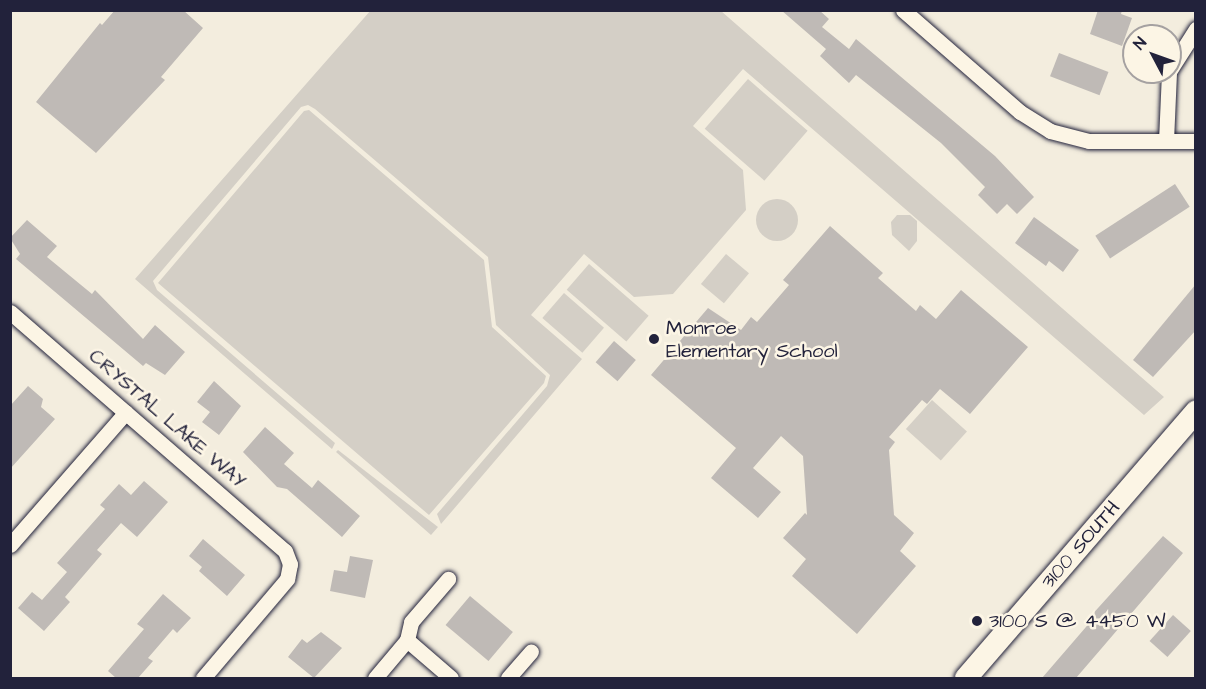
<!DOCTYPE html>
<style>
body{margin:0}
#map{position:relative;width:1206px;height:689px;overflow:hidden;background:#f3edde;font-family:"Architects Daughter",sans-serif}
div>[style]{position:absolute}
.green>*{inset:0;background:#d4cfc6;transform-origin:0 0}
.round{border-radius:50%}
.building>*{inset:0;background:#bfbab6;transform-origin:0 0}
.roads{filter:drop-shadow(0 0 2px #22223b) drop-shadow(0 0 2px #22223b)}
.street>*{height:15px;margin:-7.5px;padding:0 7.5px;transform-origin:7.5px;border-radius:7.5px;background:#fcf5e5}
.secondary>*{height:22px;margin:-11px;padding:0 11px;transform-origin:11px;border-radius:11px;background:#fcf5e5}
.dots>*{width:16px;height:16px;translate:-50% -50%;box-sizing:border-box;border:3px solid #fcf5e5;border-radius:50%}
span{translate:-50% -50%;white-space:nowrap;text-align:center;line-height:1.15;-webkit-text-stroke:5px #fcf5e5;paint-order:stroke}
.poi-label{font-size:20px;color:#22223b}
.left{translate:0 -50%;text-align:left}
.street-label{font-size:20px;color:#22223b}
.frame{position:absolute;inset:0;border:12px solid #22223b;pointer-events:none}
.north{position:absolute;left:1122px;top:24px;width:60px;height:60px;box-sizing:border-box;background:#fcf5e5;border:2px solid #a5a1a1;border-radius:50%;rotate:311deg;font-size:16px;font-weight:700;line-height:24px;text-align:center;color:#22223b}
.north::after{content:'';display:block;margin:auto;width:21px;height:27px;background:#22223b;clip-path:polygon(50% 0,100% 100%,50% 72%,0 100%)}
</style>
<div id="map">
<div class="green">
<i style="clip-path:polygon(371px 10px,721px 11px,1164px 397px,1144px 415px,743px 69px,693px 126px,743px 170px,746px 210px,673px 294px,634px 297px,584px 254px,531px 315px,582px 359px,441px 524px,437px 514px,547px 386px,550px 375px,496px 325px,488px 257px,315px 109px,308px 105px,301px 107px,153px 281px,157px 290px,335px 443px,332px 449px,135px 279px)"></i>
<i style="left:748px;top:79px;width:79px;height:66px;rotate:41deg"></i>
<i style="clip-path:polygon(309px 110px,484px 260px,492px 327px,546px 376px,544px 383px,429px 515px,158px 283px,304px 111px)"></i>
<i class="round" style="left:756px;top:199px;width:42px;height:42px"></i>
<i style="clip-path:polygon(897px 215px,910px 215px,917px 221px,917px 241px,909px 251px,892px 235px,891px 222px)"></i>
<i style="left:726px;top:254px;width:30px;height:39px;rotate:40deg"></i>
<i style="left:589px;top:264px;width:79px;height:34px;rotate:41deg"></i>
<i style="left:564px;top:293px;width:53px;height:33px;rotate:41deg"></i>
<i style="left:932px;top:400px;width:47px;height:39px;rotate:42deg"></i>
<i style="clip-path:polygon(338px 450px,438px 527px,431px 535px,336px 452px)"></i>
</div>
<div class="building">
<i style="clip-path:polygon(115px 10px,183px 10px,203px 28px,161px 77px,165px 80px,96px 153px,36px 102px,100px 23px,102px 25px)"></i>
<i style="clip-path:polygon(781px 10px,819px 10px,829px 19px,822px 27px,849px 49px,856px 39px,995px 156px,1034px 197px,1017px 214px,1007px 204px,997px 214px,978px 195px,985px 187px,941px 143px,856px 75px,849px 83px,820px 56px,826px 49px)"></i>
<i style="clip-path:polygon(1098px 10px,1122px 10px,1121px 14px,1132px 18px,1122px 46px,1090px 34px)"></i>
<i style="left:1059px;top:53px;width:53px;height:25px;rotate:21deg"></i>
<i style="left:1175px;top:184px;width:27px;height:95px;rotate:57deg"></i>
<i style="clip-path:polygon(1034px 217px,1079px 250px,1063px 272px,1049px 261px,1046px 266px,1015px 243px)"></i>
<i style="clip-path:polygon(27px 220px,57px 246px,47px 257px,92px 294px,95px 290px,143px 339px,155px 325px,185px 352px,165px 375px,146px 363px,143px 366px,16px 259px,20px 254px,10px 238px)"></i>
<i style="clip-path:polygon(830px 226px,883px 273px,878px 278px,916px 311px,920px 305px,936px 319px,961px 290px,1028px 347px,970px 414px,940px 389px,927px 404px,922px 400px,889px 437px,895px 442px,889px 450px,894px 515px,914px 533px,900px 551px,916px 566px,857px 634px,792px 576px,806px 559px,783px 538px,805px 513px,807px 515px,803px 456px,781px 436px,753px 468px,781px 492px,758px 518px,711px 478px,736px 448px,651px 375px,708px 308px,741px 330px,751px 317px,757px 322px,789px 285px,783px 280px)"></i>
<i style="clip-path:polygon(1196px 284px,1196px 330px,1153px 377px,1133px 360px)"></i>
<i style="left:614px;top:341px;width:29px;height:28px;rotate:41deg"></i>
<i style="clip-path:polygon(214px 381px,241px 406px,219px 435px,202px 422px,210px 412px,197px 402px)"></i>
<i style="clip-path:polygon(28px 386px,43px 399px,41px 407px,55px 419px,10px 469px,10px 406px)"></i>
<i style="clip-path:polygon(265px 427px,294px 453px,284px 464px,312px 488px,318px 480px,360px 516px,342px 537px,287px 489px,277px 487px,243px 452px)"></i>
<i style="clip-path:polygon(144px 481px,168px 502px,137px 537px,121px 523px,97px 550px,102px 554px,65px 597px,70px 602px,44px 631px,18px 608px,32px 592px,42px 600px,67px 572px,57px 563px,105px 509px,100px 505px,119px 484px,131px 495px)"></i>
<i style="clip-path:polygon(1163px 536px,1183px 553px,1101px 649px,1076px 678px,1042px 678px,1092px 620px,1089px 618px)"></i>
<i style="clip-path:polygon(203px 539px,245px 575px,227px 596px,199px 571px,202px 567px,189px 556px)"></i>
<i style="clip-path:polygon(350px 556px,373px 560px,365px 598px,330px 591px,334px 570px,347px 572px)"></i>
<i style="clip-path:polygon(163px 594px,191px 618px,177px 633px,173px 629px,148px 658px,153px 661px,138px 678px,116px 678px,108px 671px,144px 629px,137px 624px)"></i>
<i style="left:470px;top:596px;width:56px;height:38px;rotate:40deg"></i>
<i style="left:1173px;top:615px;width:24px;height:35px;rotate:42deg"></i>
<i style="clip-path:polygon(321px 632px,342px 648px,314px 678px,288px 657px,302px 639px,307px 643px)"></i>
</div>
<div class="roads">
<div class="street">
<i style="left:903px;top:10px;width:155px;rotate:41.1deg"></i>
<i style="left:1020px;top:112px;width:36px;rotate:32deg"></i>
<i style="left:1050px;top:131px;width:40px;rotate:14.4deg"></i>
<i style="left:1089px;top:141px;width:107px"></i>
<i style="left:1170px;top:70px;width:49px;rotate:-57.6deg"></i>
<i style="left:1166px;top:141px;width:69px;rotate:-87.5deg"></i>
<i style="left:10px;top:312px;width:364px;rotate:41deg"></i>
<i style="left:285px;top:551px;width:14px;rotate:69deg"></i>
<i style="left:290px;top:564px;width:15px;rotate:101deg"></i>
<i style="left:287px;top:579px;width:130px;rotate:130.3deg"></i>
<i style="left:10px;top:545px;width:176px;rotate:-48.9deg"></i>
<i style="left:407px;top:640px;width:58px;rotate:40.8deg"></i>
<i style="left:375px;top:678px;width:50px;rotate:-49.9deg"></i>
<i style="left:407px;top:640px;width:18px;rotate:-77deg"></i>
<i style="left:411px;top:622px;width:57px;rotate:-49.3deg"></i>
<i style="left:508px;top:678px;width:35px;rotate:-49deg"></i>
</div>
<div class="secondary">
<i style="left:966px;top:678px;width:352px;rotate:-49.2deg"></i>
</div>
</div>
<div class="dots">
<i style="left:654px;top:339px;background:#22223b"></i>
<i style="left:977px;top:621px;background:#22223b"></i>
</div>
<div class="poi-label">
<span class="left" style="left:666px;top:340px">Monroe<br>Elementary School</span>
<span class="left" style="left:989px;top:621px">3100 S @ 4450 W</span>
</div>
<div class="street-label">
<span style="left:167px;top:419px;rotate:41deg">CRYSTAL LAKE WAY</span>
<span style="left:1081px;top:545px;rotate:-49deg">3100 SOUTH</span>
</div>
<div class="frame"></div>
<div class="north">N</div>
</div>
